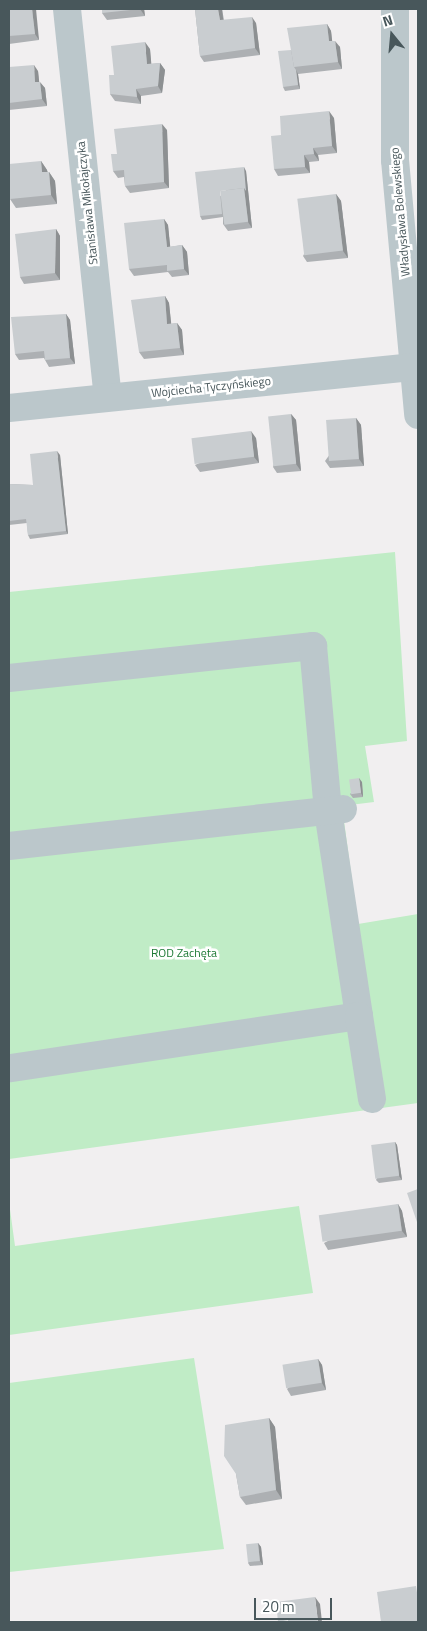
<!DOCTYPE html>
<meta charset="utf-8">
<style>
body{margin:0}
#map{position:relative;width:427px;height:1631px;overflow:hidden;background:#f1eff0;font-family:"Titillium Web",sans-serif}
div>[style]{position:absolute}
.green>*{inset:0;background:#c0ecc6}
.minor>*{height:28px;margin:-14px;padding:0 14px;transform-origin:14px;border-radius:14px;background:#bbc7cb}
.wall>*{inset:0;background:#adb0b3}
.shaded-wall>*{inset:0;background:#8d9092}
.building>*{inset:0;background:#c9cdd0;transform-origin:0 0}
span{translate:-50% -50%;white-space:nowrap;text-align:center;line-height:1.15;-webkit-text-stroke:5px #fff;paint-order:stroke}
.street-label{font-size:12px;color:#48575b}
.park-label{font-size:12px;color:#1c7934}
.frame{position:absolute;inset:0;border:10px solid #48575b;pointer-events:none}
.north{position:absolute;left:367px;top:10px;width:50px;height:50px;-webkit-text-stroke:4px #fff;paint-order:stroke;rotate:343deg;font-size:14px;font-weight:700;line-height:20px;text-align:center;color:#48575b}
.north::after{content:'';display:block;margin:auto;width:18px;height:22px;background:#48575b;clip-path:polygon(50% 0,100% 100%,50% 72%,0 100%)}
.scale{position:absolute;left:254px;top:1598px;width:78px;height:22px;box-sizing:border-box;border:2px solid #48575b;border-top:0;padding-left:6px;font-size:15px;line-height:18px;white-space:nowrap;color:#48575b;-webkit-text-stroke:4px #fff;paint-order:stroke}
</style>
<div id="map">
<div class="green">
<i style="clip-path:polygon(395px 552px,407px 741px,365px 746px,374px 802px,342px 806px,358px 924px,418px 914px,418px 1103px,9px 1159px,9px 592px)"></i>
<i style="clip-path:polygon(9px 1202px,15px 1246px,299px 1206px,313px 1293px,9px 1335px)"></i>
<i style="clip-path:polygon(194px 1358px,224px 1549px,9px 1572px,9px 1383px)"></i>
</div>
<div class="minor">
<i style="left:67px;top:9px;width:390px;rotate:84deg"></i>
<i style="left:395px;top:9px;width:151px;rotate:90deg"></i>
<i style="left:395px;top:160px;width:256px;rotate:84.8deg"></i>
<i style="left:9px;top:408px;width:407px;rotate:-5.8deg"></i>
<i style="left:9px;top:678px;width:306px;rotate:-6deg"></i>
<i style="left:313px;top:646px;width:166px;rotate:84.8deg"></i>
<i style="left:328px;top:811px;width:207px;rotate:81.4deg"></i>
<i style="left:359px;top:1016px;width:354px;rotate:171.5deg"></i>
<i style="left:9px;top:846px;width:336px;rotate:-6.3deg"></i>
<i style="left:359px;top:1016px;width:84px;rotate:81.1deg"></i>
</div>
<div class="wall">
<i style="clip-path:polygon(9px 9px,32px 9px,39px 40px,9px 44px)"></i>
<i style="clip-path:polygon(102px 9px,144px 9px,145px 16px,107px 20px,102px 13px)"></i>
<i style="clip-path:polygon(195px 9px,222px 9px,224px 20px,256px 23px,260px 55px,204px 62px,200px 56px)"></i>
<i style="clip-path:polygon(327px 24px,331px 31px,332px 41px,340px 47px,342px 69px,298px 74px,300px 89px,285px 91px,283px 87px,291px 50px)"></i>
<i style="clip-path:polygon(150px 49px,151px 64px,160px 63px,165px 70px,162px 93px,141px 96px,141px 104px,115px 101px,110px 94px,114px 75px)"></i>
<i style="clip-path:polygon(9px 67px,38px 71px,39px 82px,45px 88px,47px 106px,9px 110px)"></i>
<i style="clip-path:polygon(334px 118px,337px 153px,318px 155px,319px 161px,309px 162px,310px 173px,278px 176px,274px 169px,281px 135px)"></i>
<i style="clip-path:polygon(167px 130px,169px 188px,130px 193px,125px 186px,124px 177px,118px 178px,113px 171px,117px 154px)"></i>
<i style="clip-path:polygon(41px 161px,47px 170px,48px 172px,49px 172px,55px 181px,57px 204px,16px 208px,10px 199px)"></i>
<i style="clip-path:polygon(246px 171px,252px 228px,228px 231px,223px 224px,223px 217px,202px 220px,200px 216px)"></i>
<i style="clip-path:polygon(336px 194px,341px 201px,348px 258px,307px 262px,303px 256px)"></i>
<i style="clip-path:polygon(164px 219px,168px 225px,170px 247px,182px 245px,187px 252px,189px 275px,172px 277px,168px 272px,134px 276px,129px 269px)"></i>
<i style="clip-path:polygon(56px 229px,60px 236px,60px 280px,24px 284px,20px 277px)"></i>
<i style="clip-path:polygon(165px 296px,169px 303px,171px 324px,177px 323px,182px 330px,184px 355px,144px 359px,139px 352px)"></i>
<i style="clip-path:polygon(66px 314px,70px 320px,75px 364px,49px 367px,45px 360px,44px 358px,19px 360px,15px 354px)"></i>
<i style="clip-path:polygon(291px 414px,296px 420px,301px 471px,277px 473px,273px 467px)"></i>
<i style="clip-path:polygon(356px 418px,361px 425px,364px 466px,330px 468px,325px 461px)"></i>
<i style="clip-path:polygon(256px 438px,259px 463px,200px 472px,195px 465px)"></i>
<i style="clip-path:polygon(60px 455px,68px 534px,30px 539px,28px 535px,27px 523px,9px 525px,9px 484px,33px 485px)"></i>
<i style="clip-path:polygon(362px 782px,363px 797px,353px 798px,350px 794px)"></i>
<i style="clip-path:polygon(395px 1142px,397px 1145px,402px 1180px,379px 1183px,376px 1180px)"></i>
<i style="clip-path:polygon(398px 1204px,402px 1211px,407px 1237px,328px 1250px,324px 1243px)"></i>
<i style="clip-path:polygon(318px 1359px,322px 1365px,326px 1390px,291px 1396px,287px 1389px)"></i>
<i style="clip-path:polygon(269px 1418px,275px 1427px,282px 1499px,246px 1505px,240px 1497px,236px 1474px)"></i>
<i style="clip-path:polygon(258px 1543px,261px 1547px,263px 1565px,250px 1566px,248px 1563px)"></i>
</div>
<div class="shaded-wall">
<i style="clip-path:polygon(32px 9px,36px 9px,39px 40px,35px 34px)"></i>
<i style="clip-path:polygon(140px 9px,144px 9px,145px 16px)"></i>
<i style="clip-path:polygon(218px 9px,222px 9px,224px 27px,220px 20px)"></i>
<i style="clip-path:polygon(252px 17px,256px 23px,260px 55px,255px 48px)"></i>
<i style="clip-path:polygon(327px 24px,331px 31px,333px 48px,329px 41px)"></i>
<i style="clip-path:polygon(335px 41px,340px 47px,342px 69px,338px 62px)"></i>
<i style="clip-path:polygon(145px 42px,150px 49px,152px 71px,147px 64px)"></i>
<i style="clip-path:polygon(160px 63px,165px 70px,162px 93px,158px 86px)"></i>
<i style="clip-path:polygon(34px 65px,38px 71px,40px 89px,35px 82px)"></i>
<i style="clip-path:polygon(296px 70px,298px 74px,300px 89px,298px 85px)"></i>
<i style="clip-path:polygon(40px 82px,45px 88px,47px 106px,42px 99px)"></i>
<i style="clip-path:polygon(136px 89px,141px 96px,141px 104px,137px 97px)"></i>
<i style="clip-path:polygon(329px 111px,334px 118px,337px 153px,332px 146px)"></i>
<i style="clip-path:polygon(162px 124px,167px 130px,169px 188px,164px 182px)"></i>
<i style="clip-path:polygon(313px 148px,318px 155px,319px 161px,314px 154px)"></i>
<i style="clip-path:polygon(304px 155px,309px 162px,310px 173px,305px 167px)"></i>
<i style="clip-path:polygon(41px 161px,47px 170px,48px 181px,42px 172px)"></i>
<i style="clip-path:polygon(244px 167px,246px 171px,252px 228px,248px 222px,244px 188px)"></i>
<i style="clip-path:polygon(49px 172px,55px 181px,57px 204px,51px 195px)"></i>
<i style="clip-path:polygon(336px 194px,341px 201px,348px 258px,343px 251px)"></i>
<i style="clip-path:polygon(164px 219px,168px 225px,171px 254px,167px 247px)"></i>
<i style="clip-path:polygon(56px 229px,60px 236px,60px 280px,55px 273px)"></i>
<i style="clip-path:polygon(182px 245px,187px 252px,189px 275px,184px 269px)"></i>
<i style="clip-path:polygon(165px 296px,169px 303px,172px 331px,167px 324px)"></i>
<i style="clip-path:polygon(66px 314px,70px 320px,75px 364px,70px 358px)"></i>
<i style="clip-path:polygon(177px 323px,182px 330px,184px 355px,180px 348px)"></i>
<i style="clip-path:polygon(291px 414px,296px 420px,301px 471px,296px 464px)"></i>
<i style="clip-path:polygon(356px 418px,361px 425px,364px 466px,359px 459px)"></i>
<i style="clip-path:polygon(251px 431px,256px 438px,259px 463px,254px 457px)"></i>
<i style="clip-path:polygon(57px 451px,60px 455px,68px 534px,66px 531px)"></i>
<i style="clip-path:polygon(359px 778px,362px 782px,363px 797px,361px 793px)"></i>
<i style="clip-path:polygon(395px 1142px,397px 1145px,402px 1180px,399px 1176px)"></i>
<i style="clip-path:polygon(398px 1204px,402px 1211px,407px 1237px,402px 1231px)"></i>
<i style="clip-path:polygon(318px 1359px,322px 1365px,326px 1390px,322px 1383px)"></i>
<i style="clip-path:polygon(269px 1418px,275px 1427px,282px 1499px,276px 1490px)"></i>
<i style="clip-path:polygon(258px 1543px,261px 1547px,263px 1565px,260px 1561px)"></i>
<i style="clip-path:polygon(315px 1597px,320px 1604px,322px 1622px,318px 1622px)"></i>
</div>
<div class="building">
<i style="clip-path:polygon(9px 9px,32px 9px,35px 34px,9px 36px)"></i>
<i style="clip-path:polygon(102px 9px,140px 9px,102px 13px)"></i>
<i style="clip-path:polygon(195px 9px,218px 9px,220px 20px,252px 17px,255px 48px,200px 56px)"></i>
<i style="clip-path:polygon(327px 24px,329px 41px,335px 41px,338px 62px,294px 67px,287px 28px)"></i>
<i style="clip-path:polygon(145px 42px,147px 64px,160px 63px,158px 86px,136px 89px,137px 97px,110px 94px,109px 75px,114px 75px,111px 46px)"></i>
<i style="clip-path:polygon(291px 50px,294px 67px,296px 70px,298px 85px,283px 87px,278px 51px)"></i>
<i style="clip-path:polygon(34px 65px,35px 82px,40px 82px,42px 99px,9px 103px,9px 67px)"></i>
<i style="clip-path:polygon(329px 111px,332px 146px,313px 148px,314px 154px,304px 155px,305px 167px,274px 169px,271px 136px,281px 135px,280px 116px)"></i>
<i style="clip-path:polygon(162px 124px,164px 182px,125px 186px,124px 170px,113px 171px,111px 154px,117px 154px,114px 129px)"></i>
<i style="clip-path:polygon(41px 161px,42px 172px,49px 172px,51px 195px,10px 199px,9px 188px,9px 164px)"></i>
<i style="clip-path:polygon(244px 167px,246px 191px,244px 188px,220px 191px,222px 214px,200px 216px,195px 172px)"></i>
<i style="left:244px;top:188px;width:34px;height:24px;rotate:83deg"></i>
<i style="left:336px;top:194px;width:57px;height:39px;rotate:83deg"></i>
<i style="clip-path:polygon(164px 219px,167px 247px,182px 245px,184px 269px,167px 271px,167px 265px,129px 269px,124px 223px)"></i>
<i style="clip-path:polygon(56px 229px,55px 273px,20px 277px,15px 234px)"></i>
<i style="clip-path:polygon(165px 296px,167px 324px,177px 323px,180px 348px,139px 352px,131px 300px)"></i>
<i style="clip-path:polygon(66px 314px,70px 358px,45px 360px,44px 351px,15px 354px,11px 317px)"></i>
<i style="left:291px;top:414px;width:50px;height:23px;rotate:84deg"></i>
<i style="left:356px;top:418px;width:41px;height:30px;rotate:86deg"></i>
<i style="left:251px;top:431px;width:26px;height:60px;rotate:83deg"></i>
<i style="clip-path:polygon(57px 451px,66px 531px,28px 535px,26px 519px,9px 521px,9px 484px,33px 485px,30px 454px)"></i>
<i style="left:359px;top:778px;width:15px;height:10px;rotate:82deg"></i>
<i style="left:395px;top:1142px;width:34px;height:24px;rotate:83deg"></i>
<i style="clip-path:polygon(418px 1189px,418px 1225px,407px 1193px)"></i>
<i style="left:398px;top:1204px;width:27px;height:80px;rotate:82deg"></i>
<i style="left:318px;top:1359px;width:24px;height:36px;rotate:81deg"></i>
<i style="clip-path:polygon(269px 1418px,276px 1490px,240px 1497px,236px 1474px,224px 1456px,225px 1425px)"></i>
<i style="left:258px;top:1543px;width:18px;height:12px;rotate:84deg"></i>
<i style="clip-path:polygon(416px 1586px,418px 1599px,418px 1622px,381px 1622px,377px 1592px)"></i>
<i style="clip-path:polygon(315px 1597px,318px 1622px,288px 1622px,288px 1620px,278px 1622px,276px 1602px)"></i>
</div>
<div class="street-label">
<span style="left:87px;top:203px;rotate:-96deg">Stanisława Mikołajczyka</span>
<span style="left:400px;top:212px;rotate:-95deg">Władysława Bolewskiego</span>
<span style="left:211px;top:387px;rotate:-6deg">Wojciecha Tyczyńskiego</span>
</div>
<div class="park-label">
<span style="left:184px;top:953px">ROD Zachęta</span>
</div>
<div class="frame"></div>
<div class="north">N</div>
<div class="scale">20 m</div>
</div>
